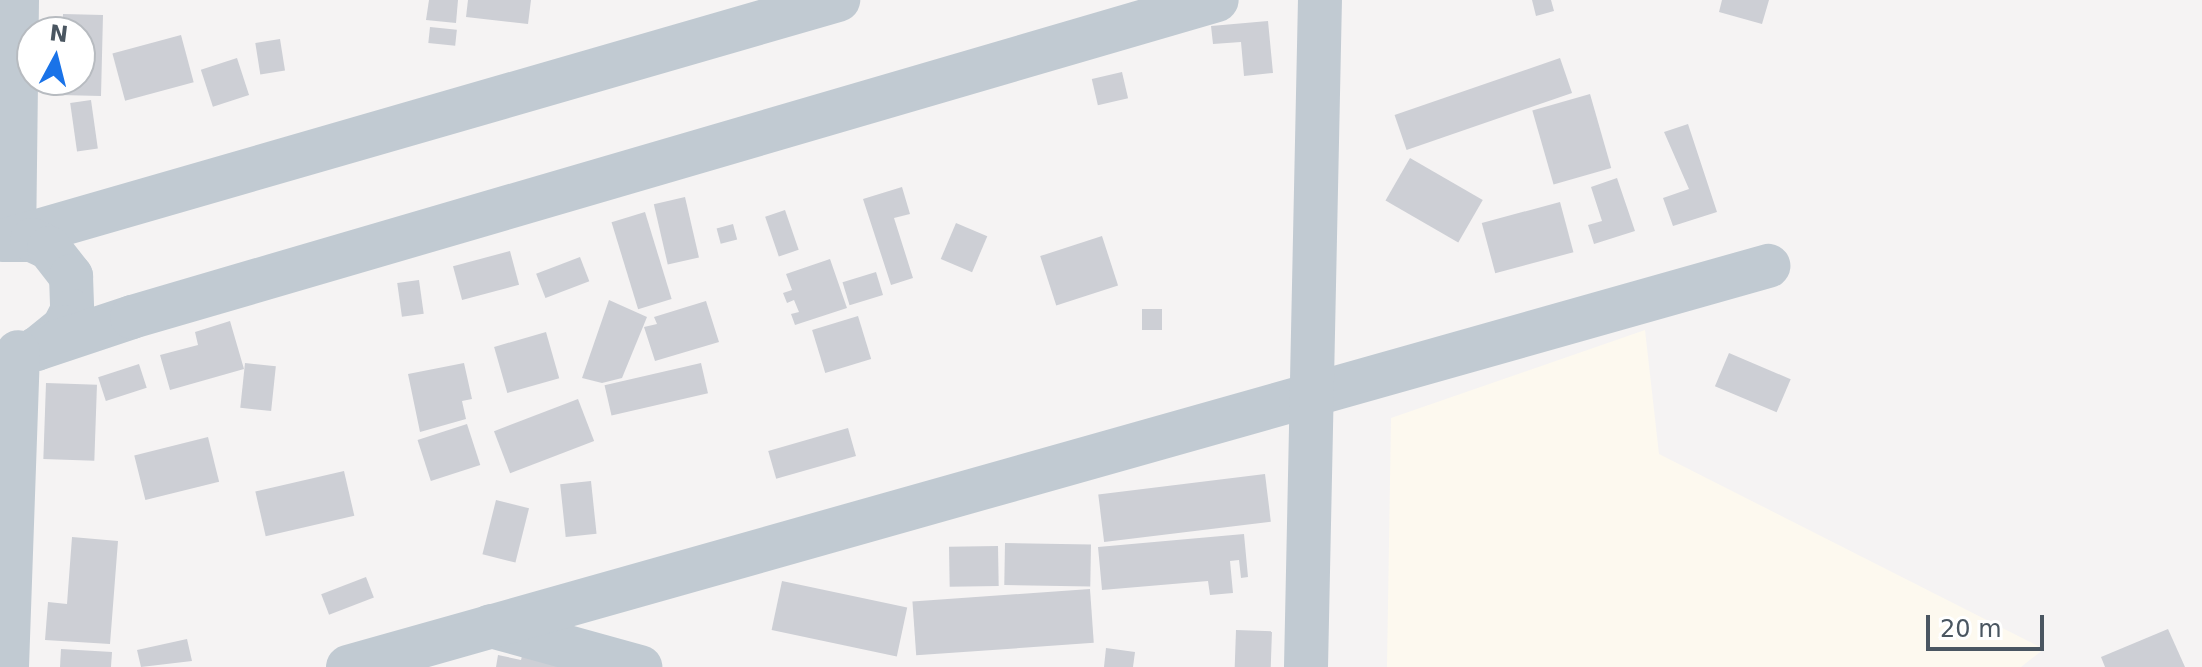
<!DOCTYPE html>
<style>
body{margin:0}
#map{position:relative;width:2202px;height:667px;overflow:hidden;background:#f5f3f3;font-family:"DejaVu Sans",sans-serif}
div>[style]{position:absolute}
.commercial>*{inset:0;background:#fdf9ef}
.building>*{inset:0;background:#cdcfd5;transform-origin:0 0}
.minor>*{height:44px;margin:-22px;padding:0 22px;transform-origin:22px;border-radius:22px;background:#c1cad2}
span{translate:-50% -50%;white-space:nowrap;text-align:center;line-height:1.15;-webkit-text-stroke:6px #fff;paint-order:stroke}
.north{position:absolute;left:16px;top:16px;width:80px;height:80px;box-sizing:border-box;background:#fff;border:2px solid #b7bbc0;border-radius:50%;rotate:7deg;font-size:22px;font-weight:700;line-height:32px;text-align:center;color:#4a5661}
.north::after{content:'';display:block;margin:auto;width:28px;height:36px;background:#1a73e8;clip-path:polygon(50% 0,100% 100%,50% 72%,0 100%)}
.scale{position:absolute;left:1926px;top:615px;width:118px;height:36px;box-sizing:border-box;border:4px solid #4a5661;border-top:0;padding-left:10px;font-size:24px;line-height:28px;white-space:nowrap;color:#4a5661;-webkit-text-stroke:6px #fff;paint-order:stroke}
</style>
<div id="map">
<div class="commercial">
<i style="clip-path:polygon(1645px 330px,1659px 454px,2044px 649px,2021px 667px,1387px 667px,1391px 418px)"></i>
</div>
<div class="building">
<i style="clip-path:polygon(429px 0,458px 0,456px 23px,426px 20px)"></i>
<i style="clip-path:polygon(468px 0,531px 0,528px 24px,466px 17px)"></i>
<i style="clip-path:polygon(1532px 0,1551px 0,1554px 11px,1536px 16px)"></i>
<i style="clip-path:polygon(1722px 0,1769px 0,1762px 24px,1719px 12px)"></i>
<i style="clip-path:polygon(63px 14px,103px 15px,101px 96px,60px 95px,61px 80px,80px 80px,80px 32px,62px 32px)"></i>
<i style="clip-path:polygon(1268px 21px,1273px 73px,1244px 76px,1241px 42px,1213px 44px,1211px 26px)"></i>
<i style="left:430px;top:27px;width:27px;height:16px;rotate:6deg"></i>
<i style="left:181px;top:35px;width:49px;height:71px;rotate:75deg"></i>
<i style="left:280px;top:39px;width:32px;height:25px;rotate:81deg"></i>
<i style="left:237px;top:58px;width:39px;height:38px;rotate:72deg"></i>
<i style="left:1560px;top:58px;width:37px;height:175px;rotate:71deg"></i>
<i style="left:1122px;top:72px;width:27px;height:31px;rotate:77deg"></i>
<i style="left:1590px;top:94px;width:77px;height:60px;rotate:74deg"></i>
<i style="left:91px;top:100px;width:49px;height:21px;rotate:82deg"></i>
<i style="clip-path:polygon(1688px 124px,1717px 212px,1673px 226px,1663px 198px,1689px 189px,1664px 132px)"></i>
<i style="left:1410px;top:158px;width:84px;height:49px;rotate:30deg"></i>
<i style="clip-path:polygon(1617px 178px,1635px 231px,1594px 244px,1588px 225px,1602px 221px,1591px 187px)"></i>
<i style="clip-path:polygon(902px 187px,910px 214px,894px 218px,913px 278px,891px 285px,863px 199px)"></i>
<i style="left:685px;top:197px;width:62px;height:32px;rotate:77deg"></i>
<i style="left:1560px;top:202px;width:52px;height:81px;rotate:75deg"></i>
<i style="left:785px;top:210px;width:42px;height:21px;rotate:71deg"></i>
<i style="left:645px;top:212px;width:91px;height:35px;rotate:73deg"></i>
<i style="left:956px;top:223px;width:34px;height:39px;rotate:23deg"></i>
<i style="left:733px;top:224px;width:16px;height:17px;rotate:75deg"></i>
<i style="left:1102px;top:236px;width:52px;height:65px;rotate:72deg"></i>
<i style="left:510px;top:251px;width:35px;height:59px;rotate:75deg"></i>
<i style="left:580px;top:257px;width:26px;height:47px;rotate:69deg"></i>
<i style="clip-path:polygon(830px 259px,847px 308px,795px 325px,791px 314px,799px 312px,794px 300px,787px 303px,783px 293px,792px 290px,786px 274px)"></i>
<i style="left:876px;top:272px;width:24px;height:35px;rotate:73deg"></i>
<i style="left:419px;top:280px;width:34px;height:22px;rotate:82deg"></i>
<i style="clip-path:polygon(609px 300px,647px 317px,622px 378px,602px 383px,582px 378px)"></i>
<i style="clip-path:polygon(706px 301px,719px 342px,655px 361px,644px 327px,657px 324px,654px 317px)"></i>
<i style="left:1142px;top:309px;width:20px;height:21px"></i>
<i style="left:858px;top:316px;width:45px;height:48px;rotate:73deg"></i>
<i style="clip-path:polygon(230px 321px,244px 369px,170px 390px,160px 355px,198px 345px,195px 332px)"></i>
<i style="left:546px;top:332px;width:48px;height:54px;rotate:74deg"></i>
<i style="left:1729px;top:353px;width:67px;height:36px;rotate:23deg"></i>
<i style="left:245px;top:363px;width:31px;height:45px;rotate:6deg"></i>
<i style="clip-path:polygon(464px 363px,472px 399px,462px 401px,466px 419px,420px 432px,408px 374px)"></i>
<i style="left:701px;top:363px;width:31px;height:99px;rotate:77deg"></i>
<i style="left:139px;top:364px;width:25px;height:43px;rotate:72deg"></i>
<i style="left:46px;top:383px;width:51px;height:76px;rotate:2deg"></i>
<i style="left:578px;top:399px;width:45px;height:90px;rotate:69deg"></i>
<i style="left:467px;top:424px;width:43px;height:52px;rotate:72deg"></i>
<i style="left:848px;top:428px;width:29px;height:83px;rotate:74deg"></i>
<i style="left:208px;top:437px;width:46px;height:76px;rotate:76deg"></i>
<i style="left:344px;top:471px;width:46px;height:91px;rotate:77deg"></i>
<i style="left:1265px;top:474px;width:48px;height:168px;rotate:83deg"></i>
<i style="left:591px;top:481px;width:53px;height:31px;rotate:84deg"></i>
<i style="left:496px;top:500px;width:34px;height:56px;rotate:14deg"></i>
<i style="clip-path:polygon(1244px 534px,1248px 577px,1241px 578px,1239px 560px,1230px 561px,1233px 593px,1210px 595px,1208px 581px,1102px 590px,1098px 547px)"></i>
<i style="clip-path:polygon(72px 537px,118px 541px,110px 644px,45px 640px,48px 602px,67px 604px)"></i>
<i style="left:1005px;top:543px;width:86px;height:42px;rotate:1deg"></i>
<i style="left:998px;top:546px;width:40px;height:49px;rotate:89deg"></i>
<i style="left:366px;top:577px;width:22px;height:48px;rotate:69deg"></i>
<i style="left:782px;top:581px;width:128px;height:50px;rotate:12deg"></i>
<i style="left:1090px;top:589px;width:54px;height:178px;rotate:86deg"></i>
<i style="clip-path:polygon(2168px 629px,2185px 667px,2105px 667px,2101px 657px)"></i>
<i style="left:1236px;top:630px;width:36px;height:37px;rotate:2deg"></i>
<i style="clip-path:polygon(187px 639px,192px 661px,141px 667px,137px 650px)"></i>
<i style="clip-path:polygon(524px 648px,578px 667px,496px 667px,498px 655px,521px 660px)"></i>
<i style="clip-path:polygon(1106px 648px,1135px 652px,1133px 667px,1104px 667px)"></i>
<i style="clip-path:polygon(61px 649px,112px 652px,111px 667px,60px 667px)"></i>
</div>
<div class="minor">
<i style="left:17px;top:0;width:238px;rotate:90.7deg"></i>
<i style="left:14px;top:238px;width:858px;rotate:-16.11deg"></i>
<i style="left:4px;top:240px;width:28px"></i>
<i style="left:32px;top:240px;width:19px;rotate:25deg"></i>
<i style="left:49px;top:248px;width:36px;rotate:52deg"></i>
<i style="left:71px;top:276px;width:35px;rotate:88deg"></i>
<i style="left:72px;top:311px;width:18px;rotate:117deg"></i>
<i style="left:64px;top:327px;width:35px;rotate:141deg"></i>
<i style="left:36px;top:349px;width:101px;rotate:-18.4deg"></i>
<i style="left:132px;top:317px;width:1130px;rotate:-16.29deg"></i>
<i style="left:491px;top:626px;width:155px;rotate:15.4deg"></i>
<i style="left:7px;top:667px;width:315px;rotate:-88deg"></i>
<i style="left:348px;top:667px;width:1476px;rotate:-15.77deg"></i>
<i style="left:1306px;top:667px;width:667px;rotate:-88.8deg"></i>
</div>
<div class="north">N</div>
<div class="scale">20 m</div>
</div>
